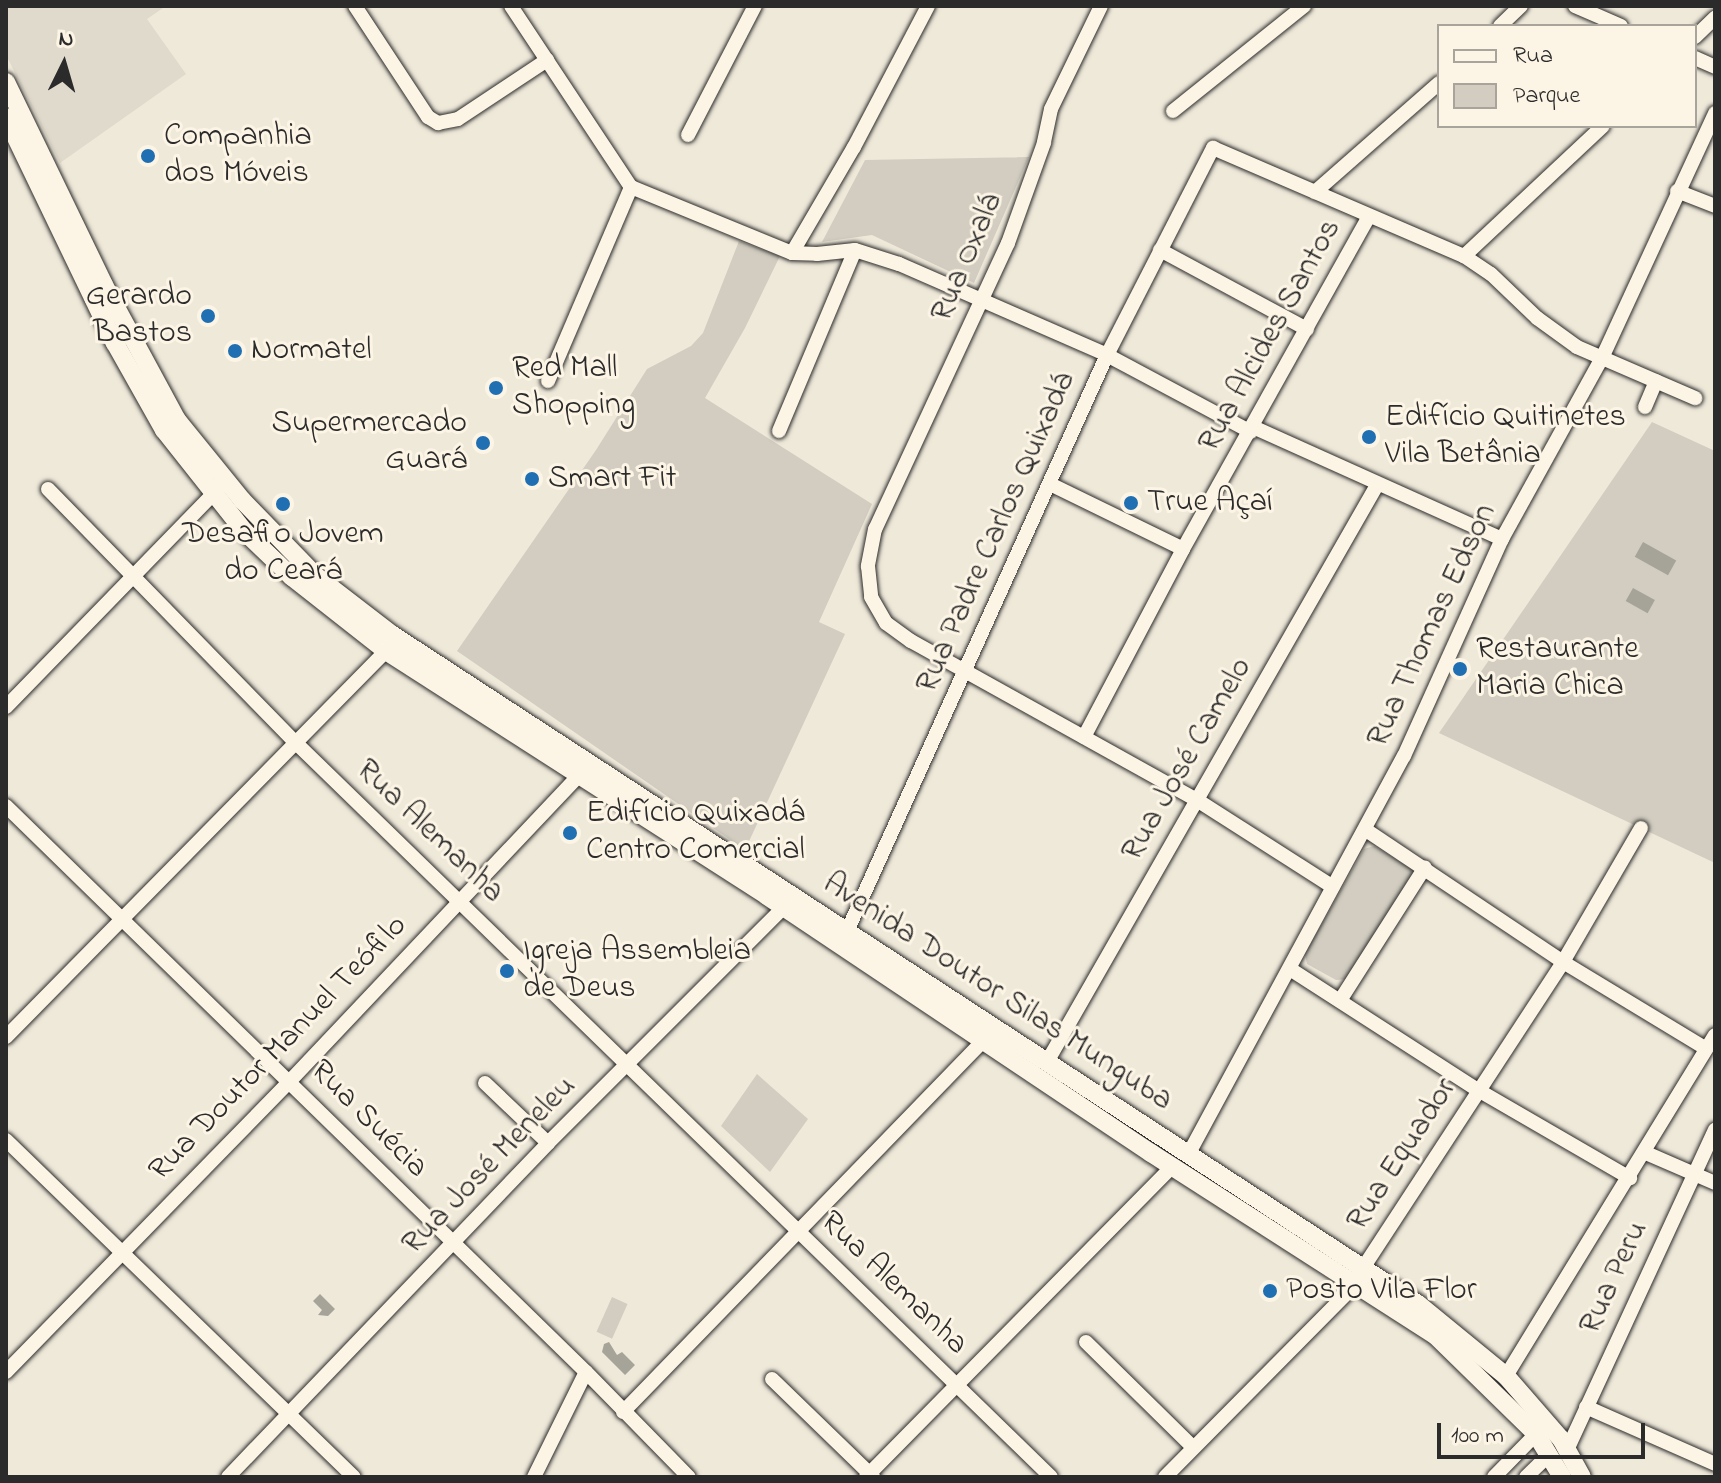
<!DOCTYPE html>
<meta charset="utf-8">
<style>
body{margin:0}
#map{position:relative;width:1721px;height:1483px;overflow:hidden;background:#efe9da;font-family:"Indie Flower",sans-serif}
div>[style]{position:absolute}
.built>*{inset:0;background:#e0dacc}
.green>*{inset:0;background:#d2cdc0;transform-origin:0 0}
.water>*{inset:0;background:#a6a399;transform-origin:0 0}
.roads{filter:drop-shadow(0 0 2px #2b2b2b) drop-shadow(0 0 2px #2b2b2b)}
.minor>*{height:14px;margin:-7px;padding:0 7px;transform-origin:7px;border-radius:7px;background:#fcf5e5}
.major>*{height:18px;margin:-9px;padding:0 9px;transform-origin:9px;border-radius:9px;background:#fcf5e5}
.dots>*{width:22px;height:22px;translate:-50% -50%;box-sizing:border-box;border:4px solid #fcf5e5;border-radius:50%}
span{translate:-50% -50%;white-space:nowrap;text-align:center;line-height:1.15;-webkit-text-stroke:6px #fcf5e5;paint-order:stroke}
.poi-label{font-size:32px;color:#2b2b2b}
.left{translate:0 -50%;text-align:left}
.right{translate:-100% -50%;text-align:right}
.street-label{font-size:32px;color:#2b2b2b}
.frame{position:absolute;inset:0;border:8px solid #2b2b2b;pointer-events:none}
.legend{position:absolute;left:1437px;top:24px;width:260px;height:104px;box-sizing:border-box;background:#fcf5e5;border:2px solid #a8a49b;margin:0;padding:10px 14px;list-style:none;font-size:24px;color:#2b2b2b}
.legend li{display:flex;align-items:center;gap:16px;height:40px}
.legend b{width:40px;border:2px solid #a8a49b}
.north{position:absolute;left:24px;top:24px;width:80px;height:80px;-webkit-text-stroke:6px #fcf5e5;paint-order:stroke;rotate:5deg;font-size:22px;font-weight:700;line-height:32px;text-align:center;color:#2b2b2b}
.north::after{content:'';display:block;margin:auto;width:28px;height:36px;background:#2b2b2b;clip-path:polygon(50% 0,100% 100%,50% 72%,0 100%)}
.scale{position:absolute;left:1437px;top:1423px;width:208px;height:36px;box-sizing:border-box;border:4px solid #2b2b2b;border-top:0;padding-left:10px;font-size:24px;line-height:28px;white-space:nowrap;color:#2b2b2b;-webkit-text-stroke:6px #fcf5e5;paint-order:stroke}
</style>
<div id="map">
<div class="built">
<i style="clip-path:polygon(6px 6px,166px 6px,147px 19px,186px 74px,60px 163px,6px 55px)"></i>
</div>
<div class="green">
<i style="clip-path:polygon(1029px 157px,974px 283px,872px 235px,822px 242px,865px 160px)"></i>
<i style="clip-path:polygon(739px 241px,780px 256px,745px 328px,705px 398px,872px 504px,819px 622px,845px 634px,745px 850px,457px 651px,596px 450px,647px 369px,691px 346px,703px 333px)"></i>
<i style="clip-path:polygon(1652px 422px,1715px 451px,1715px 863px,1439px 733px)"></i>
<i style="clip-path:polygon(1374px 846px,1411px 868px,1412px 877px,1347px 979px,1336px 980px,1307px 964px,1305px 954px,1364px 849px)"></i>
<i style="clip-path:polygon(757px 1074px,808px 1119px,770px 1172px,721px 1126px)"></i>
<i style="left:612px;top:1297px;width:17px;height:38px;rotate:24deg"></i>
</div>
<div class="water">
<i style="left:1643px;top:542px;width:38px;height:17px;rotate:29deg"></i>
<i style="left:1633px;top:588px;width:25px;height:15px;rotate:29deg"></i>
<i style="clip-path:polygon(320px 1294px,335px 1309px,328px 1316px,318px 1315px,322px 1310px,313px 1301px)"></i>
<i style="clip-path:polygon(609px 1342px,617px 1355px,622px 1352px,635px 1365px,625px 1375px,602px 1352px,604px 1344px)"></i>
</div>
<div class="roads">
<div class="minor">
<i style="left:355px;top:6px;width:133px;rotate:56.7deg"></i>
<i style="left:428px;top:117px;width:12px;rotate:31deg"></i>
<i style="left:438px;top:123px;width:20px;rotate:-11deg"></i>
<i style="left:458px;top:119px;width:107px;rotate:-33.5deg"></i>
<i style="left:511px;top:6px;width:217px;rotate:56.5deg"></i>
<i style="left:1101px;top:6px;width:114px;rotate:115.9deg"></i>
<i style="left:1051px;top:109px;width:35px;rotate:102deg"></i>
<i style="left:1044px;top:143px;width:106px;rotate:109.8deg"></i>
<i style="left:1008px;top:243px;width:315px;rotate:114.9deg"></i>
<i style="left:875px;top:529px;width:38px;rotate:101deg"></i>
<i style="left:868px;top:566px;width:31px;rotate:84deg"></i>
<i style="left:871px;top:597px;width:30px;rotate:60deg"></i>
<i style="left:886px;top:623px;width:31px;rotate:36deg"></i>
<i style="left:911px;top:641px;width:327px;rotate:29.1deg"></i>
<i style="left:1197px;top:800px;width:161px;rotate:32.6deg"></i>
<i style="left:1575px;top:6px;width:50px;rotate:23.5deg"></i>
<i style="left:1500px;top:26px;width:29px;rotate:-44deg"></i>
<i style="left:1695px;top:37px;width:28px;rotate:-44deg"></i>
<i style="left:1695px;top:58px;width:22px;rotate:24deg"></i>
<i style="left:1173px;top:111px;width:168px;rotate:-38.7deg"></i>
<i style="left:688px;top:135px;width:145px;rotate:-62.6deg"></i>
<i style="left:631px;top:187px;width:174px;rotate:22.3deg"></i>
<i style="left:792px;top:253px;width:25px;rotate:2deg"></i>
<i style="left:817px;top:254px;width:38px;rotate:-6deg"></i>
<i style="left:855px;top:250px;width:46px;rotate:17.7deg"></i>
<i style="left:899px;top:264px;width:227px;rotate:23.6deg"></i>
<i style="left:1107px;top:355px;width:163px;rotate:28.1deg"></i>
<i style="left:1677px;top:191px;width:41px;rotate:21.5deg"></i>
<i style="left:1315px;top:192px;width:165px;rotate:-41.3deg"></i>
<i style="left:1160px;top:250px;width:167px;rotate:28.3deg"></i>
<i style="left:792px;top:253px;width:123px;rotate:-59.7deg"></i>
<i style="left:854px;top:147px;width:159px;rotate:-62.3deg"></i>
<i style="left:1464px;top:256px;width:190px;rotate:-43.1deg"></i>
<i style="left:548px;top:381px;width:211px;rotate:-66.8deg"></i>
<i style="left:1645px;top:407px;width:28px;rotate:-67deg"></i>
<i style="left:1253px;top:427px;width:273px;rotate:24.2deg"></i>
<i style="left:779px;top:431px;width:196px;rotate:-67.2deg"></i>
<i style="left:1050px;top:484px;width:148px;rotate:26deg"></i>
<i style="left:48px;top:489px;width:354px;rotate:45.7deg"></i>
<i style="left:295px;top:742px;width:1054px;rotate:44.19deg"></i>
<i style="left:6px;top:707px;width:307px;rotate:-45.8deg"></i>
<i style="left:1084px;top:737px;width:212px;rotate:-62.2deg"></i>
<i style="left:1183px;top:549px;width:381px;rotate:-60.8deg"></i>
<i style="left:6px;top:806px;width:810px;rotate:44.3deg"></i>
<i style="left:586px;top:1372px;width:147px;rotate:45.6deg"></i>
<i style="left:1366px;top:830px;width:237px;rotate:33.8deg"></i>
<i style="left:1563px;top:962px;width:166px;rotate:31.2deg"></i>
<i style="left:844px;top:938px;width:640px;rotate:-65.72deg"></i>
<i style="left:1107px;top:355px;width:233px;rotate:-62.9deg"></i>
<i style="left:1213px;top:148px;width:273px;rotate:23.3deg"></i>
<i style="left:1464px;top:256px;width:32px;rotate:34deg"></i>
<i style="left:1491px;top:274px;width:64px;rotate:43.7deg"></i>
<i style="left:1537px;top:318px;width:49px;rotate:35.9deg"></i>
<i style="left:1577px;top:347px;width:129px;rotate:23.4deg"></i>
<i style="left:1290px;top:969px;width:224px;rotate:32.8deg"></i>
<i style="left:1478px;top:1090px;width:176px;rotate:30.1deg"></i>
<i style="left:1341px;top:999px;width:156px;rotate:-57.5deg"></i>
<i style="left:6px;top:1037px;width:542px;rotate:-45.45deg"></i>
<i style="left:1047px;top:1062px;width:665px;rotate:-60.23deg"></i>
<i style="left:485px;top:1083px;width:87px;rotate:43.6deg"></i>
<i style="left:6px;top:1140px;width:484px;rotate:44.1deg"></i>
<i style="left:1646px;top:1153px;width:75px;rotate:23.5deg"></i>
<i style="left:1188px;top:1155px;width:454px;rotate:-61.6deg"></i>
<i style="left:1404px;top:756px;width:238px;rotate:-65.7deg"></i>
<i style="left:1502px;top:539px;width:207px;rotate:-61.1deg"></i>
<i style="left:1602px;top:358px;width:270px;rotate:-65.2deg"></i>
<i style="left:1086px;top:1342px;width:150px;rotate:44.5deg"></i>
<i style="left:6px;top:1372px;width:405px;rotate:-45.7deg"></i>
<i style="left:289px;top:1082px;width:431px;rotate:-46.6deg"></i>
<i style="left:1506px;top:1376px;width:400px;rotate:-58.5deg"></i>
<i style="left:772px;top:1379px;width:141px;rotate:44.1deg"></i>
<i style="left:1586px;top:1407px;width:141px;rotate:23.8deg"></i>
<i style="left:623px;top:1412px;width:516px;rotate:-45.86deg"></i>
<i style="left:1567px;top:1450px;width:353px;rotate:-65.2deg"></i>
<i style="left:228px;top:1477px;width:463px;rotate:-46.2deg"></i>
<i style="left:548px;top:1143px;width:341px;rotate:-45deg"></i>
<i style="left:534px;top:1477px;width:117px;rotate:-63.7deg"></i>
<i style="left:866px;top:1477px;width:436px;rotate:-45.4deg"></i>
<i style="left:1165px;top:1477px;width:257px;rotate:-45.3deg"></i>
<i style="left:1346px;top:1294px;width:397px;rotate:-56.8deg"></i>
<i style="left:1563px;top:962px;width:155px;rotate:-59.8deg"></i>
<i style="left:1494px;top:1477px;width:60px;rotate:-45.7deg"></i>
<i style="left:1526px;top:1477px;width:30px;rotate:-44deg"></i>
</div>
<div class="major">
<i style="left:6px;top:82px;width:225px;rotate:64.2deg"></i>
<i style="left:104px;top:285px;width:153px;rotate:61.6deg"></i>
<i style="left:177px;top:420px;width:103px;rotate:50.9deg"></i>
<i style="left:242px;top:500px;width:107px;rotate:45.8deg"></i>
<i style="left:317px;top:577px;width:93px;rotate:37.6deg"></i>
<i style="left:391px;top:634px;width:1226px;rotate:33.12deg"></i>
<i style="left:1418px;top:1304px;width:114px;rotate:39.3deg"></i>
<i style="left:1506px;top:1376px;width:84px;rotate:48.9deg"></i>
<i style="left:1561px;top:1439px;width:43px;rotate:61.1deg"></i>
<i style="left:6px;top:117px;width:251px;rotate:64.3deg"></i>
<i style="left:115px;top:343px;width:100px;rotate:60.6deg"></i>
<i style="left:164px;top:430px;width:129px;rotate:51.6deg"></i>
<i style="left:244px;top:531px;width:66px;rotate:43.8deg"></i>
<i style="left:292px;top:577px;width:120px;rotate:38.2deg"></i>
<i style="left:386px;top:651px;width:453px;rotate:32.7deg"></i>
<i style="left:767px;top:896px;width:462px;rotate:33.8deg"></i>
<i style="left:1151px;top:1153px;width:337px;rotate:32.7deg"></i>
<i style="left:1435px;top:1335px;width:141px;rotate:44.4deg"></i>
<i style="left:1536px;top:1434px;width:50px;rotate:58.8deg"></i>
</div>
</div>
<div class="dots">
<i style="left:148px;top:156px;background:#1f6fb2"></i>
<i style="left:208px;top:316px;background:#1f6fb2"></i>
<i style="left:235px;top:351px;background:#1f6fb2"></i>
<i style="left:496px;top:388px;background:#1f6fb2"></i>
<i style="left:1369px;top:437px;background:#1f6fb2"></i>
<i style="left:483px;top:443px;background:#1f6fb2"></i>
<i style="left:532px;top:479px;background:#1f6fb2"></i>
<i style="left:1131px;top:503px;background:#1f6fb2"></i>
<i style="left:283px;top:504px;background:#1f6fb2"></i>
<i style="left:1460px;top:669px;background:#1f6fb2"></i>
<i style="left:570px;top:833px;background:#1f6fb2"></i>
<i style="left:507px;top:971px;background:#1f6fb2"></i>
<i style="left:1270px;top:1291px;background:#1f6fb2"></i>
</div>
<div class="poi-label">
<span class="left" style="left:164px;top:156px">Companhia<br>dos Móveis</span>
<span class="right" style="left:192px;top:316px">Gerardo<br>Bastos</span>
<span class="left" style="left:251px;top:351px">Normatel</span>
<span class="left" style="left:512px;top:388px">Red Mall<br>Shopping</span>
<span class="left" style="left:1385px;top:437px">Edifício Quitinetes<br>Vila Betânia</span>
<span class="right" style="left:467px;top:443px">Supermercado<br>Guará</span>
<span class="left" style="left:548px;top:479px">Smart Fit</span>
<span class="left" style="left:1147px;top:503px">True Açaí</span>
<span style="left:283px;top:554px">Desafio Jovem<br>do Ceará</span>
<span class="left" style="left:1476px;top:669px">Restaurante<br>Maria Chica</span>
<span class="left" style="left:586px;top:833px">Edifício Quixadá<br>Centro Comercial</span>
<span class="left" style="left:523px;top:971px">Igreja Assembleia<br>de Deus</span>
<span class="left" style="left:1286px;top:1291px">Posto Vila Flor</span>
</div>
<div class="street-label">
<span style="left:968px;top:258px;rotate:-67deg">Rua Oxalá</span>
<span style="left:1271px;top:336px;rotate:-61deg">Rua Alcides Santos</span>
<span style="left:997px;top:533px;rotate:-66deg">Rua Padre Carlos Quixadá</span>
<span style="left:1433px;top:626px;rotate:-65deg">Rua Thomas Edson</span>
<span style="left:1188px;top:760px;rotate:-60deg">Rua José Camelo</span>
<span style="left:429px;top:832px;rotate:44deg">Rua Alemanha</span>
<span style="left:997px;top:993px;rotate:33deg">Avenida Doutor Silas Munguba</span>
<span style="left:279px;top:1049px;rotate:-46deg">Rua Doutor Manuel Teófilo</span>
<span style="left:368px;top:1120px;rotate:45deg">Rua Suécia</span>
<span style="left:1403px;top:1155px;rotate:-57deg">Rua Equador</span>
<span style="left:490px;top:1166px;rotate:-46deg">Rua José Meneleu</span>
<span style="left:1615px;top:1278px;rotate:-65deg">Rua Peru</span>
<span style="left:893px;top:1284px;rotate:44deg">Rua Alemanha</span>
</div>
<div class="frame"></div>
<ul class="legend">
<li><b style="height:10px;background:#fcf5e5"></b>Rua</li>
<li><b style="height:22px;background:#d2cdc0"></b>Parque</li>
</ul>
<div class="north">N</div>
<div class="scale">100 m</div>
</div>
